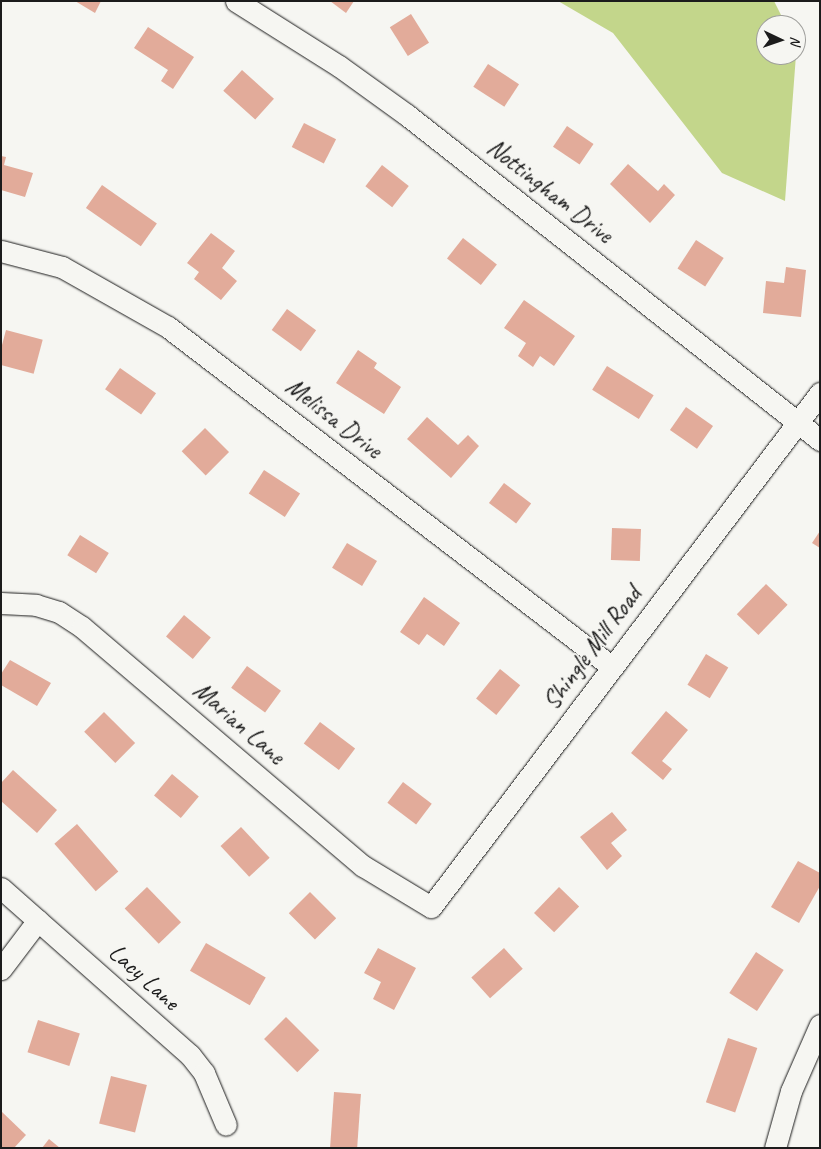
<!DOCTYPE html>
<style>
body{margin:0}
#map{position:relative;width:821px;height:1149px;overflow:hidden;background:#f6f6f2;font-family:Caveat,sans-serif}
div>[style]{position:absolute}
.green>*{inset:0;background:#c3d68b}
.building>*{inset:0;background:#e2ab9a;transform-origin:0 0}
.roads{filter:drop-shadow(0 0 1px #1c1c1c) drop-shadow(0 0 1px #1c1c1c)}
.street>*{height:21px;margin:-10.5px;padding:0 10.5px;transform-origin:10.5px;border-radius:10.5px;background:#f6f6f2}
span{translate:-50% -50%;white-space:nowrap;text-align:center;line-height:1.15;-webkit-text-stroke:4px #f6f6f2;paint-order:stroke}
.street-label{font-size:25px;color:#1c1c1c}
.frame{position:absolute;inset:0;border:2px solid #1c1c1c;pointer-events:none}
.north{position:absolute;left:756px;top:15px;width:50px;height:50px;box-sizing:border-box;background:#f6f6f2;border:1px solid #9f9f9c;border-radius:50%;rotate:93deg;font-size:14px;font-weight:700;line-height:20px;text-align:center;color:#1c1c1c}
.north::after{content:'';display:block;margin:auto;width:18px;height:22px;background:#1c1c1c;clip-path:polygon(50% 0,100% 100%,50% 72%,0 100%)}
</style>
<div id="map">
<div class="green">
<i style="clip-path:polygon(558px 1px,774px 1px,786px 25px,766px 25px,766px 55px,796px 55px,785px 201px,722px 173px,613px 33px)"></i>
</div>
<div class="building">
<i style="clip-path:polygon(75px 1px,101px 1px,95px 13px)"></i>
<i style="clip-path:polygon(330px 1px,354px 1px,346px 13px)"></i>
<i style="left:411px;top:14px;width:34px;height:25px;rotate:58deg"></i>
<i style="clip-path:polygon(148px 27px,194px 57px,173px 89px,161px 81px,168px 70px,134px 48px)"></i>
<i style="left:488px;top:64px;width:37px;height:27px;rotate:33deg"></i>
<i style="left:242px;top:70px;width:43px;height:28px;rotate:42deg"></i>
<i style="left:304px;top:123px;width:36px;height:27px;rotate:27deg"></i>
<i style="left:567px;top:126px;width:32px;height:25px;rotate:34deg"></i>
<i style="clip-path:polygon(1px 156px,6px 157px,4px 165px,33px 173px,25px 197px,1px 190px)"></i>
<i style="clip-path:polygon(628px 164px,658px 191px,664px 184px,675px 195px,650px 223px,610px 184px)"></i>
<i style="left:382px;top:165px;width:34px;height:27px;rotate:38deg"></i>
<i style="left:102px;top:185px;width:67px;height:28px;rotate:35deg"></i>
<i style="clip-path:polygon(211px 233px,235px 251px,222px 268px,237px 281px,221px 300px,194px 279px,199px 272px,187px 263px)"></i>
<i style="left:463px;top:238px;width:43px;height:26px;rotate:38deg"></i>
<i style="left:696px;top:240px;width:33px;height:34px;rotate:33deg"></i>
<i style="clip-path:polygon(786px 267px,806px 270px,801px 317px,763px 313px,766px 281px,784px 283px)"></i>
<i style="clip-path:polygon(524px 300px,575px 336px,554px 366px,540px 356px,533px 367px,518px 356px,526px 343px,504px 328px)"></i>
<i style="left:287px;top:309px;width:36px;height:26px;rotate:36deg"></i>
<i style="left:6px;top:330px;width:38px;height:35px;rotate:15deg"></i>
<i style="clip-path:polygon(358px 350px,377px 363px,374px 368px,401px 387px,384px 414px,336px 383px)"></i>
<i style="left:607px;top:366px;width:55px;height:28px;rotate:32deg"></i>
<i style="left:120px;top:368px;width:44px;height:26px;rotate:35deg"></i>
<i style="left:686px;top:407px;width:33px;height:28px;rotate:35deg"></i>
<i style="clip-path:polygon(427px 417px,458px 445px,468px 435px,479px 446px,451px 478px,407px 439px)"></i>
<i style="left:205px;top:428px;width:34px;height:33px;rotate:45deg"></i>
<i style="left:264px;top:470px;width:43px;height:28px;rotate:33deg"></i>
<i style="left:504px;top:483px;width:34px;height:25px;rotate:37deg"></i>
<i style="left:612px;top:528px;width:29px;height:32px;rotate:2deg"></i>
<i style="clip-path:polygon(820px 531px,820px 548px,812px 543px)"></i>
<i style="left:80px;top:535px;width:34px;height:24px;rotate:32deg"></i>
<i style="left:347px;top:543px;width:35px;height:29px;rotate:31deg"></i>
<i style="left:766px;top:584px;width:30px;height:42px;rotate:44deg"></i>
<i style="clip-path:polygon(424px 597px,460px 623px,444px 646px,427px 634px,419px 645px,400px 632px)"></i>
<i style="left:184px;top:615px;width:35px;height:28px;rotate:40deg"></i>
<i style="left:706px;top:654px;width:26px;height:36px;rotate:31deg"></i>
<i style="clip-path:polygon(10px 660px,51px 683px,37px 706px,1px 685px,1px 674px)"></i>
<i style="left:247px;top:666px;width:42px;height:27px;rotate:36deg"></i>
<i style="left:500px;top:669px;width:26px;height:38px;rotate:39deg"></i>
<i style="clip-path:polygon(666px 711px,688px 730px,662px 761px,672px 769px,663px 780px,631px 753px)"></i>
<i style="left:104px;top:712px;width:44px;height:28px;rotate:45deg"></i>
<i style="left:320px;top:722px;width:44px;height:27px;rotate:37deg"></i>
<i style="clip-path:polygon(13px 770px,57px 810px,37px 833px,1px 801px,1px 783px)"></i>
<i style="left:172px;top:774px;width:35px;height:28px;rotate:40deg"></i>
<i style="left:403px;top:782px;width:36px;height:26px;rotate:37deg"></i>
<i style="clip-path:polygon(612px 812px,627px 830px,611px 843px,622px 856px,607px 870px,580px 837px)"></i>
<i style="left:77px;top:824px;width:63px;height:30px;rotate:49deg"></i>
<i style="left:241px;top:827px;width:42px;height:28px;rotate:47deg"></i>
<i style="clip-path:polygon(798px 861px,820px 873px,820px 886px,799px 923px,771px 907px)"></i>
<i style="left:147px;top:887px;width:49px;height:31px;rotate:46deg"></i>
<i style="left:559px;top:887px;width:28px;height:36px;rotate:44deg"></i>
<i style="left:310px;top:892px;width:37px;height:30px;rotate:45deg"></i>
<i style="left:206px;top:943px;width:69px;height:32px;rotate:30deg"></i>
<i style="clip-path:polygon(378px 948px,416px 968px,394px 1010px,373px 999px,381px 982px,364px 973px)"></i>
<i style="left:504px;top:948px;width:28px;height:44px;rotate:48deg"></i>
<i style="left:756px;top:952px;width:33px;height:49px;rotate:33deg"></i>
<i style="left:286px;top:1017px;width:47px;height:31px;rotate:45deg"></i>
<i style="left:38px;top:1020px;width:44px;height:34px;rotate:18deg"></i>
<i style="left:728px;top:1038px;width:31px;height:68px;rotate:19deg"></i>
<i style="left:111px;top:1076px;width:37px;height:49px;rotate:14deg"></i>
<i style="left:334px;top:1092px;width:27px;height:56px;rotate:4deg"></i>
<i style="clip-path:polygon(1px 1111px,26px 1135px,14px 1148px,1px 1148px)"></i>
<i style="clip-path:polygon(49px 1139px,60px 1148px,42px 1148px)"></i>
</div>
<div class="roads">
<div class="street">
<i style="left:236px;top:1px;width:122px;rotate:32.3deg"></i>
<i style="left:339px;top:66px;width:84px;rotate:35.8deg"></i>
<i style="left:407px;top:115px;width:526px;rotate:38.2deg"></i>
<i style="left:1px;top:251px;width:63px;rotate:14.7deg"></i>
<i style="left:62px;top:267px;width:122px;rotate:29.5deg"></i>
<i style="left:168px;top:327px;width:559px;rotate:37.44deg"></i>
<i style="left:1px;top:603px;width:35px;rotate:3deg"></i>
<i style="left:36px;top:605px;width:24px;rotate:17deg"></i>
<i style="left:59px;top:612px;width:27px;rotate:33deg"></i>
<i style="left:82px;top:627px;width:369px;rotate:40.4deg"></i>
<i style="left:363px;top:866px;width:79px;rotate:31.1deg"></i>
<i style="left:431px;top:907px;width:645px;rotate:-52.88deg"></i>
<i style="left:1px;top:888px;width:252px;rotate:41.5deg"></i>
<i style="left:190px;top:1055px;width:23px;rotate:52deg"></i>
<i style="left:204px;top:1073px;width:56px;rotate:67.1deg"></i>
<i style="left:1px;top:969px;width:61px;rotate:-52.9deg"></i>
<i style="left:775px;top:1148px;width:59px;rotate:-74.3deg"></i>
<i style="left:791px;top:1091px;width:72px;rotate:-66.3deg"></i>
</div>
</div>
<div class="street-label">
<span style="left:550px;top:191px;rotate:38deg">Nottingham Drive</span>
<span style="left:334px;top:418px;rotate:38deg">Melissa Drive</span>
<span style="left:592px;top:648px;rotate:-53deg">Shingle Mill Road</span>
<span style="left:239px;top:723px;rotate:41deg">Marian Lane</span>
<span style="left:144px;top:977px;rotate:42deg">Lacy Lane</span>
</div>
<div class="frame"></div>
<div class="north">N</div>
</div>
